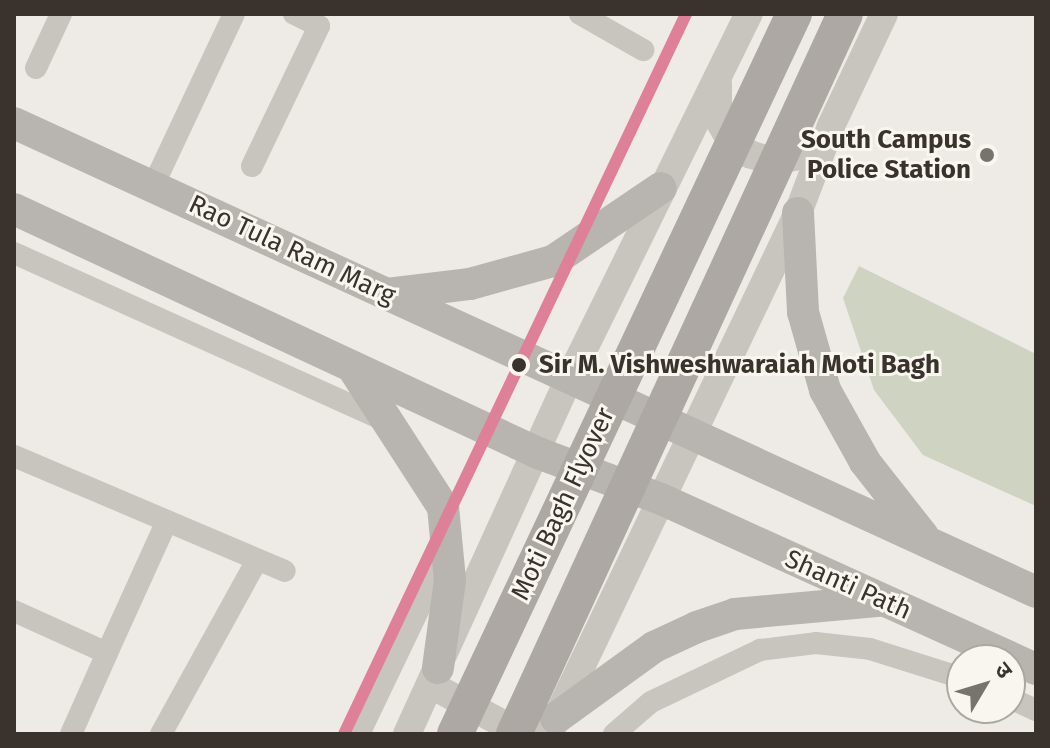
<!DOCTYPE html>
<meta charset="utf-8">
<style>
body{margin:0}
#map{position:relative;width:1050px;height:748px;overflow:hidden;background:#eeebe6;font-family:"Fira Sans","Noto Sans Devanagari",sans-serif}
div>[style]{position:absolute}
.green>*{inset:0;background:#ced3c2}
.minor>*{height:22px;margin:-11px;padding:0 11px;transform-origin:11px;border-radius:11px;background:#c8c4be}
.tertiary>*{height:28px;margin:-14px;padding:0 14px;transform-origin:14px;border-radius:14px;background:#c8c4be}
.secondary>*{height:32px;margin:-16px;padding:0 16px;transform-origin:16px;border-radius:16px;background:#b8b4af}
.primary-bridge>*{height:36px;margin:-18px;padding:0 18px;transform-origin:18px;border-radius:18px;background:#ada8a3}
.metro-1>*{height:12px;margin:-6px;padding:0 6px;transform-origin:6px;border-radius:6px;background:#df8099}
.dots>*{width:22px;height:22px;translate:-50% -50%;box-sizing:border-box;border:4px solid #f9f6ef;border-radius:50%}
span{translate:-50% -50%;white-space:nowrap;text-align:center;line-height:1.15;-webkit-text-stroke:6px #f9f6ef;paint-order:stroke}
.poi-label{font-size:26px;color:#39322d;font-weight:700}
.right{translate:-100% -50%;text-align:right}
.street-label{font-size:26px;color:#39322d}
.stop-label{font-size:26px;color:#39322d;font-weight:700}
.left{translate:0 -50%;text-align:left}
.frame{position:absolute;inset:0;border:16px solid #39322d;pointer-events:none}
.north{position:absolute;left:946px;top:644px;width:80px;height:80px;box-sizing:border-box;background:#f9f6ef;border:2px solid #aca8a1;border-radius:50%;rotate:52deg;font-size:22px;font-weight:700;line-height:32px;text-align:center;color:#39322d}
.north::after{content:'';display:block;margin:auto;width:28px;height:36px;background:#78736e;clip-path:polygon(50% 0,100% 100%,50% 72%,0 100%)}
</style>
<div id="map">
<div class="green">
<i style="clip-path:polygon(859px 266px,1036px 354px,1036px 506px,923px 455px,874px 390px,843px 298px)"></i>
</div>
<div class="minor">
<i style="left:580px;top:14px;width:73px;rotate:29.7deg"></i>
<i style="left:36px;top:68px;width:60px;rotate:-65.2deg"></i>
<i style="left:252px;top:166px;width:155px;rotate:-64.4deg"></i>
<i style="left:319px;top:26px;width:28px;rotate:-154deg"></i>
<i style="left:153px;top:186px;width:190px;rotate:-64.8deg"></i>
<i style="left:14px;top:253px;width:408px;rotate:24.3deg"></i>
<i style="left:14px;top:456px;width:294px;rotate:23deg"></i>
<i style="left:14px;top:611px;width:102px;rotate:24.3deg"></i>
<i style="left:107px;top:653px;width:145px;rotate:-65.6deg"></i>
<i style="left:1010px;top:698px;width:29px;rotate:25deg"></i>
<i style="left:71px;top:734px;width:89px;rotate:-66deg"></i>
<i style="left:161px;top:734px;width:199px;rotate:-61.1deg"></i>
<i style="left:359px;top:734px;width:204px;rotate:-64.4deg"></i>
<i style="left:614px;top:734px;width:49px;rotate:-40.9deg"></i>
<i style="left:651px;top:702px;width:121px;rotate:-25.5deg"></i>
<i style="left:760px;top:650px;width:56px;rotate:-7.1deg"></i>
<i style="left:816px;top:643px;width:54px;rotate:6.3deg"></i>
<i style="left:870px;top:649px;width:96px;rotate:17.5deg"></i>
</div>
<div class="tertiary">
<i style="left:718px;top:84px;width:35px;rotate:90deg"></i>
<i style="left:718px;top:119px;width:24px;rotate:60deg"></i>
<i style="left:730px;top:140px;width:24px;rotate:36deg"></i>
<i style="left:749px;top:154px;width:24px;rotate:17deg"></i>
<i style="left:772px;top:161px;width:23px;rotate:-10deg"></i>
<i style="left:431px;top:685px;width:103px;rotate:28.3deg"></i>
<i style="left:407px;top:734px;width:392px;rotate:-65.5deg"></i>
<i style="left:570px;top:377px;width:405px;rotate:-63.8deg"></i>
<i style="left:549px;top:734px;width:577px;rotate:-64.46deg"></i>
<i style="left:798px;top:213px;width:93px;rotate:-69.2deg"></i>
<i style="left:831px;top:126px;width:124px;rotate:-64.7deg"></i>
</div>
<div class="secondary">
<i style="left:14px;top:123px;width:1124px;rotate:24.65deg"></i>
<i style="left:14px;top:209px;width:578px;rotate:24.97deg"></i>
<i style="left:538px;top:453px;width:131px;rotate:20.5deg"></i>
<i style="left:661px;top:499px;width:412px;rotate:24.4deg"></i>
<i style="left:798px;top:213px;width:99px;rotate:87.1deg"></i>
<i style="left:803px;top:312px;width:81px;rotate:74.2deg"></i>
<i style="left:825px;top:390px;width:82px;rotate:60.9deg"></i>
<i style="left:865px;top:462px;width:94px;rotate:51.9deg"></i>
<i style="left:387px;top:294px;width:84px;rotate:-6.9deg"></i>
<i style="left:470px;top:284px;width:86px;rotate:-15.5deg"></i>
<i style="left:553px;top:261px;width:130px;rotate:-34.1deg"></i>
<i style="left:353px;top:368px;width:166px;rotate:57.1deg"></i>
<i style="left:443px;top:507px;width:73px;rotate:84.5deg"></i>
<i style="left:450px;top:580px;width:89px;rotate:97.8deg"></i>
<i style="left:556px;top:718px;width:121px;rotate:-35.9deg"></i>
<i style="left:654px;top:647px;width:47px;rotate:-24.9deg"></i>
<i style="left:697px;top:627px;width:40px;rotate:-18.9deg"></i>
<i style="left:735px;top:614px;width:145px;rotate:-5.2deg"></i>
</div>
<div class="primary-bridge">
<i style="left:455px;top:734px;width:796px;rotate:-64.79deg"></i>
<i style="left:514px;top:734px;width:792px;rotate:-65.31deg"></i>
</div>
<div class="metro-1">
<i style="left:344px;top:734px;width:797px;rotate:-64.59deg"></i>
</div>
<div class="dots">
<i style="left:987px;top:155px;background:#78736e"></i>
<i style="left:519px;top:365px;background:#39322d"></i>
</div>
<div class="poi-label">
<span class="right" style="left:971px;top:155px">South Campus<br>Police Station</span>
</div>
<div class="street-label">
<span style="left:292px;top:250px;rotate:25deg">Rao Tula Ram Marg</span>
<span style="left:563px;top:504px;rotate:-65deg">Moti Bagh Flyover</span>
<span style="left:848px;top:585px;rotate:24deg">Shanti Path</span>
</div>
<div class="stop-label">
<span class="left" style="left:539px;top:365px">Sir M. Vishweshwaraiah Moti Bagh</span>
</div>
<div class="frame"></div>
<div class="north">उ</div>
</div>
